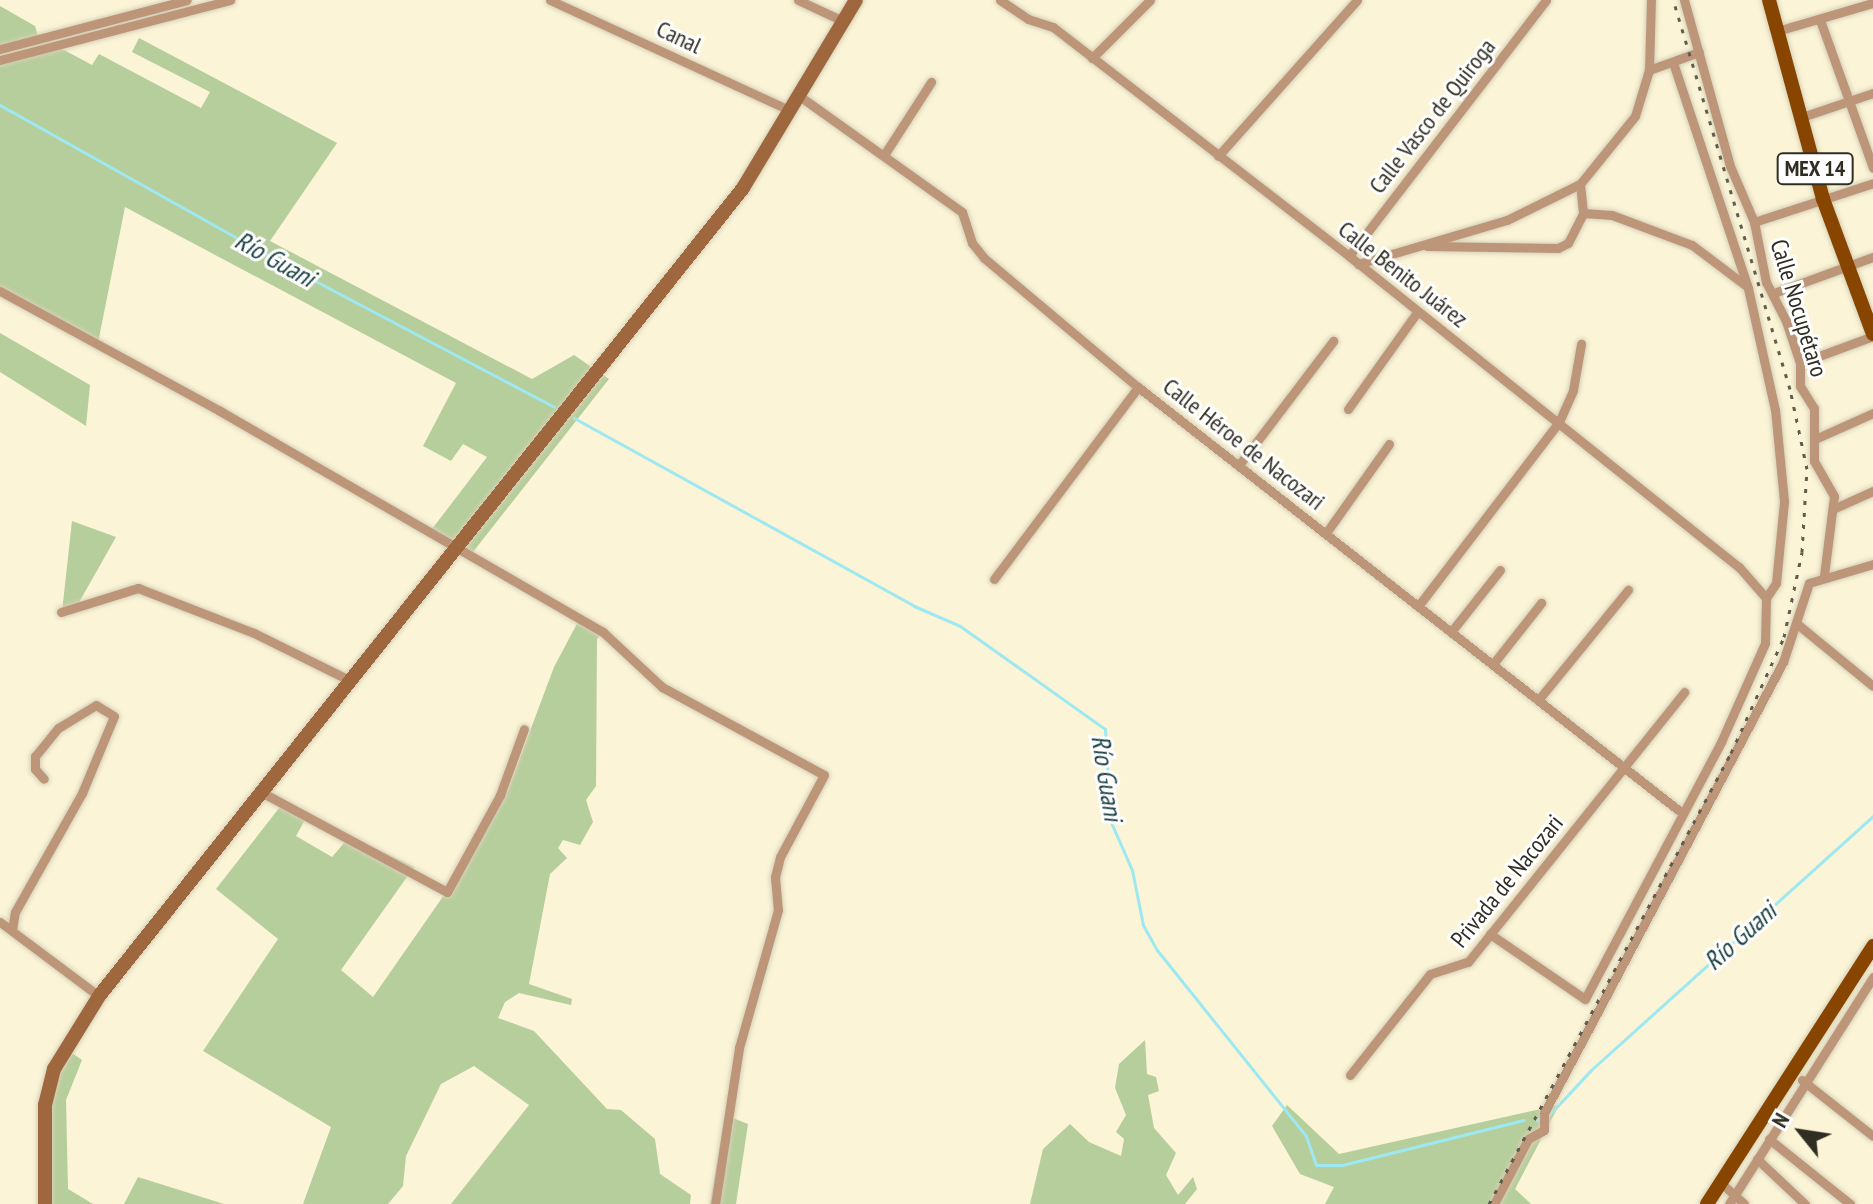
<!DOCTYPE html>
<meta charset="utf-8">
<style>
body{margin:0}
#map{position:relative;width:1873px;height:1204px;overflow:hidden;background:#fbf4d7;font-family:"PT Sans Narrow",sans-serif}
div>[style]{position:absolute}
.green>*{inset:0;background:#b6ce9b}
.stream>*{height:3px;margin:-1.5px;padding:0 1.5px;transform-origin:1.5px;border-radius:1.5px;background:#9de8f1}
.roads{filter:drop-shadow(0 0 2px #d6d0b7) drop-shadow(0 0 2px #d6d0b7)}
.minor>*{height:9px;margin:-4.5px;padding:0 4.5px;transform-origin:4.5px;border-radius:4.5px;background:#bd967a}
.secondary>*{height:14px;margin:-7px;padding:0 7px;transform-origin:7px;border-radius:7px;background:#9f673d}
.primary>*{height:14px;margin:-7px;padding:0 7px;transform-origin:7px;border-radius:7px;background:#884500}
.rail>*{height:3px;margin-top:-1.5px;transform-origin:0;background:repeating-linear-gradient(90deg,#605d4e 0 4px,transparent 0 12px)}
span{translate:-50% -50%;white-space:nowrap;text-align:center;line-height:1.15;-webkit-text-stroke:6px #fff;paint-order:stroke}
.shield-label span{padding:2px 6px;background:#fff;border:2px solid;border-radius:6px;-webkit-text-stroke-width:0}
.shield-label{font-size:22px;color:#302e23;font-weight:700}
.street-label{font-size:24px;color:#302e23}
.water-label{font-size:26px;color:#1c4045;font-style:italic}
.north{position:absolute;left:1761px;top:1092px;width:80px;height:80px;-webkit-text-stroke:6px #fff;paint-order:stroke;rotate:300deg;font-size:22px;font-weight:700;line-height:32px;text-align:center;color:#302e23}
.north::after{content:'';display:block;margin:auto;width:28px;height:36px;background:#302e23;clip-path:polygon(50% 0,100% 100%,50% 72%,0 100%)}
</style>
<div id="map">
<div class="green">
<i style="clip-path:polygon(0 6px,35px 26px,38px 36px,92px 65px,99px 54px,201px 108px,210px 92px,132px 52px,139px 38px,337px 143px,270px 241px,532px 379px,574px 355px,609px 379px,469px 557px,429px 533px,487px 457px,463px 444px,451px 461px,423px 446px,456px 383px,125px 207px,98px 343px,0 291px)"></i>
<i style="clip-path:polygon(0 333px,90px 385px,86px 426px,0 372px)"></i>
<i style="clip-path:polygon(72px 521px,116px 537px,77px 606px,62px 612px)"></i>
<i style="clip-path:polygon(579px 620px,603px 632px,597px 639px,596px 786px,586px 800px,593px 822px,580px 845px,563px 840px,558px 848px,567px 858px,550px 874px,529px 984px,572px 999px,571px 1005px,519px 993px,505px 1002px,498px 1018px,534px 1031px,607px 1109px,621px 1110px,655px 1139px,660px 1174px,691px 1195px,690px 1204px,451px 1204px,529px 1105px,474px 1066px,441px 1084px,406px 1156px,403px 1186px,388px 1204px,303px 1204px,331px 1127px,203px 1051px,278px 939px,216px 889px,283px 803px,306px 818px,296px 836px,332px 857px,350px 836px,414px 867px,341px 970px,373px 997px,451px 885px,508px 790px,554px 667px)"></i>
<i style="clip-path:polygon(1145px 1040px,1147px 1074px,1156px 1077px,1159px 1091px,1148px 1095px,1154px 1128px,1176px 1153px,1166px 1175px,1178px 1195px,1193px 1177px,1197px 1189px,1185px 1204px,1030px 1204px,1043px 1149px,1070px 1124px,1089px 1142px,1121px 1156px,1124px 1139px,1116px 1132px,1126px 1115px,1115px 1088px,1119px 1064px)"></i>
<i style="clip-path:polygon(66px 1049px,82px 1060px,66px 1100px,68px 1189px,93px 1204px,45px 1204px,45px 1105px)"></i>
<i style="clip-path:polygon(1287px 1105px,1339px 1154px,1559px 1105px,1515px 1189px,1531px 1204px,1325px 1204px,1334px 1187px,1300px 1174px,1272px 1126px)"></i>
<i style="clip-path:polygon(725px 1115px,748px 1124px,736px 1204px,710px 1204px)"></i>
<i style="clip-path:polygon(138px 1177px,224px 1204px,124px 1204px)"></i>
</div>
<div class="stream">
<i style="left:0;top:105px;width:327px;rotate:29.3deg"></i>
<i style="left:285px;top:265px;width:304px;rotate:27.8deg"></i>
<i style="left:574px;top:418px;width:389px;rotate:28.9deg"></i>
<i style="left:914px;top:606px;width:50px;rotate:23.5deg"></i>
<i style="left:960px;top:626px;width:178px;rotate:35.4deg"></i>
<i style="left:1105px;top:729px;width:91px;rotate:86.9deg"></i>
<i style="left:1110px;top:820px;width:55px;rotate:66.3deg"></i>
<i style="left:1132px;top:870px;width:56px;rotate:78.7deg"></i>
<i style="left:1143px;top:925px;width:29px;rotate:61deg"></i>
<i style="left:1157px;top:950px;width:238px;rotate:51.3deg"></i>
<i style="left:1306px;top:1136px;width:31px;rotate:71deg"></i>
<i style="left:1316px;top:1165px;width:26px"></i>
<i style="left:1342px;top:1165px;width:187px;rotate:-13.9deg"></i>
<i style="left:1536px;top:1120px;width:15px;rotate:-23deg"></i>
<i style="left:1550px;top:1114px;width:60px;rotate:-47deg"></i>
<i style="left:1591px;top:1070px;width:380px;rotate:-42deg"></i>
</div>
<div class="roads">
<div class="minor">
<i style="left:550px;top:0;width:265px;rotate:24.7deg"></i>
<i style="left:798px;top:0;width:50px;rotate:25deg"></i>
<i style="left:1000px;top:0;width:34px;rotate:34deg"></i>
<i style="left:1028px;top:19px;width:26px;rotate:18deg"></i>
<i style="left:1053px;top:27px;width:374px;rotate:37.7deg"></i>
<i style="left:1349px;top:256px;width:499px;rotate:38.6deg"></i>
<i style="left:1739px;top:567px;width:41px;rotate:48.9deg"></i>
<i style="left:1684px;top:0;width:172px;rotate:74.5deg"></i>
<i style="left:1730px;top:166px;width:61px;rotate:66.8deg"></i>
<i style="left:1754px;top:222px;width:61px;rotate:78.7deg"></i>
<i style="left:1766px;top:282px;width:44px;rotate:62.9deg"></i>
<i style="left:1786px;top:321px;width:44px;rotate:71.6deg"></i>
<i style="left:1800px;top:363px;width:23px;rotate:90deg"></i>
<i style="left:1800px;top:386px;width:26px;rotate:58deg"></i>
<i style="left:1814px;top:408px;width:53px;rotate:90deg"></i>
<i style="left:1814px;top:461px;width:40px;rotate:60.3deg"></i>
<i style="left:1834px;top:496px;width:80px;rotate:97.2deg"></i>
<i style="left:1820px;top:20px;width:157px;rotate:70.3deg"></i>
<i style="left:1777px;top:31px;width:100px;rotate:-16.3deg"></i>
<i style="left:0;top:49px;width:193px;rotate:-14.7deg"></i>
<i style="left:1092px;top:58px;width:82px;rotate:-45deg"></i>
<i style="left:0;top:60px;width:238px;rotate:-14.6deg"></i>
<i style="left:1649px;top:70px;width:70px;rotate:-88.4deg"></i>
<i style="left:798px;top:95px;width:201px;rotate:35.5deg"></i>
<i style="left:962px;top:212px;width:33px;rotate:72deg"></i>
<i style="left:972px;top:243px;width:19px;rotate:51deg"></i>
<i style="left:984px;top:258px;width:201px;rotate:40deg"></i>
<i style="left:1138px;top:387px;width:691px;rotate:38.06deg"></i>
<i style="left:1799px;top:118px;width:78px;rotate:-18.7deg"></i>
<i style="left:884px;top:155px;width:87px;rotate:-57.2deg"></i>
<i style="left:1218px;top:156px;width:209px;rotate:-48.3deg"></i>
<i style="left:1580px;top:184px;width:29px;rotate:84deg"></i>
<i style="left:1583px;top:213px;width:29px;rotate:4deg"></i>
<i style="left:1612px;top:215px;width:85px;rotate:20.6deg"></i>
<i style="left:1692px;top:245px;width:66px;rotate:37deg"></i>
<i style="left:1754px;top:222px;width:125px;rotate:-18.1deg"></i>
<i style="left:1427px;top:246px;width:131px;rotate:0.9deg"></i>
<i style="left:1558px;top:248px;width:11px;rotate:-27deg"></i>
<i style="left:1568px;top:243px;width:34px;rotate:-63deg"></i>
<i style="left:1349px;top:256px;width:323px;rotate:-52.4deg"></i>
<i style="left:1358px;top:264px;width:155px;rotate:-16.5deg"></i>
<i style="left:1507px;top:220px;width:81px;rotate:-26.3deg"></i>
<i style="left:1580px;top:184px;width:87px;rotate:-51deg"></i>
<i style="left:1635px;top:116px;width:48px;rotate:-73.1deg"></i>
<i style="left:1649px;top:70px;width:53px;rotate:-19.8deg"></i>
<i style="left:0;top:291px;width:251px;rotate:28.6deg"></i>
<i style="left:220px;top:411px;width:442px;rotate:30deg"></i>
<i style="left:603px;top:632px;width:81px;rotate:43deg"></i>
<i style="left:662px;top:687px;width:184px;rotate:28.5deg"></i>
<i style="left:824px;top:775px;width:93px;rotate:118.2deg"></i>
<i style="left:780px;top:857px;width:21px;rotate:104deg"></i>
<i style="left:775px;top:877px;width:33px;rotate:85deg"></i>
<i style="left:778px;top:910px;width:143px;rotate:105.8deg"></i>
<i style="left:739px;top:1048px;width:158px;rotate:98.7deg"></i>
<i style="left:1774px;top:293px;width:105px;rotate:-20deg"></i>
<i style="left:1800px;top:363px;width:78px;rotate:-20.3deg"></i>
<i style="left:1348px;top:409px;width:120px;rotate:-54.5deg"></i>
<i style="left:1815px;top:439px;width:64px;rotate:-24.1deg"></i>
<i style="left:1239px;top:465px;width:156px;rotate:-52.8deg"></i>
<i style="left:1833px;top:509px;width:44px;rotate:-24.2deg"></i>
<i style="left:1326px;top:533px;width:109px;rotate:-54.7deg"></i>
<i style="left:994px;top:579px;width:240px;rotate:-53.1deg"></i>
<i style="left:1419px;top:605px;width:230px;rotate:-52.6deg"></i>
<i style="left:1559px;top:422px;width:35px;rotate:-66deg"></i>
<i style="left:1573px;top:390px;width:47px;rotate:-80.1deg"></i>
<i style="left:61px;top:612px;width:81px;rotate:-17.3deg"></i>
<i style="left:138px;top:588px;width:124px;rotate:21.2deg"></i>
<i style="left:254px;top:633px;width:108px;rotate:26.3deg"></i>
<i style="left:1796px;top:623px;width:99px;rotate:39.3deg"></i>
<i style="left:1451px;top:632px;width:79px;rotate:-51.7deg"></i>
<i style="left:1493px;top:664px;width:78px;rotate:-51.8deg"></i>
<i style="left:1539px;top:699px;width:141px;rotate:-50.8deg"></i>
<i style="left:263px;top:793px;width:209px;rotate:28.3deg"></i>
<i style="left:447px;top:892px;width:111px;rotate:-61.3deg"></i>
<i style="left:500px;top:795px;width:70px;rotate:-70deg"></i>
<i style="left:0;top:922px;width:124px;rotate:36.8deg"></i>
<i style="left:12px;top:930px;width:18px;rotate:-81deg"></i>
<i style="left:15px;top:912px;width:137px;rotate:-60.6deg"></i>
<i style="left:82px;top:793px;width:83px;rotate:-67.4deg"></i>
<i style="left:114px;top:716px;width:21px;rotate:-149deg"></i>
<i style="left:96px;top:705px;width:44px;rotate:148.8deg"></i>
<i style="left:58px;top:728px;width:36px;rotate:129deg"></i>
<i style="left:35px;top:756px;width:13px;rotate:90deg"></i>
<i style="left:35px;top:769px;width:13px;rotate:48deg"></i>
<i style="left:1490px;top:934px;width:115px;rotate:34.4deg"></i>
<i style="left:1585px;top:999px;width:291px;rotate:-62.1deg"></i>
<i style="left:1721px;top:742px;width:108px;rotate:-66deg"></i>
<i style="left:1765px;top:643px;width:45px;rotate:-88.7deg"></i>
<i style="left:1766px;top:598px;width:18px;rotate:-56deg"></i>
<i style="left:1776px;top:583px;width:82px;rotate:-84.4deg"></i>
<i style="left:1784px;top:501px;width:91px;rotate:-95.6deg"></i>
<i style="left:1775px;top:410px;width:125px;rotate:-102.5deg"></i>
<i style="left:1748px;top:288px;width:235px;rotate:-108.4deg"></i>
<i style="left:1350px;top:1075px;width:129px;rotate:-51.6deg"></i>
<i style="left:1430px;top:974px;width:40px;rotate:-18deg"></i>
<i style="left:1468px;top:962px;width:346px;rotate:-51.3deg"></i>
<i style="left:1802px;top:1080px;width:90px;rotate:38.3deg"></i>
<i style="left:1769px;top:1139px;width:104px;rotate:38.7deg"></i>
<i style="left:1757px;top:1159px;width:66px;rotate:43.2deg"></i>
<i style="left:1721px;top:1183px;width:31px;rotate:42deg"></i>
<i style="left:1494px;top:1204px;width:73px;rotate:-62.4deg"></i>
<i style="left:1528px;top:1139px;width:18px;rotate:-29deg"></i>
<i style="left:1544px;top:1130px;width:17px;rotate:-90deg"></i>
<i style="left:1544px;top:1113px;width:510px;rotate:-62.08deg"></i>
<i style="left:1783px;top:662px;width:83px;rotate:-71.8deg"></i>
<i style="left:1809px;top:583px;width:67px;rotate:-16.5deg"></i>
<i style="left:1729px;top:1204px;width:269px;rotate:-57.6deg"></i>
</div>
<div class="secondary">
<i style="left:45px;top:1204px;width:99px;rotate:-90deg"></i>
<i style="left:45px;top:1105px;width:37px;rotate:-76deg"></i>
<i style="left:54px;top:1069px;width:86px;rotate:-58.3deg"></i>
<i style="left:99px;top:996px;width:1033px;rotate:-51.44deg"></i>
<i style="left:743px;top:188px;width:219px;rotate:-59deg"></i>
</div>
<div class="primary">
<i style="left:1769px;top:0;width:206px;rotate:74.8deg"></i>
<i style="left:1823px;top:199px;width:144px;rotate:69.7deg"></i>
<i style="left:1707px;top:1204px;width:307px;rotate:-57.2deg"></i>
</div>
</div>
<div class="rail">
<i style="left:1489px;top:1204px;width:512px;rotate:-61.78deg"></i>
<i style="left:1731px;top:753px;width:128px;rotate:-65.4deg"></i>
<i style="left:1784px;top:637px;width:87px;rotate:-78deg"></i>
<i style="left:1802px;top:552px;width:83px;rotate:-86.6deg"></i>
<i style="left:1807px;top:469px;width:82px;rotate:-102deg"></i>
<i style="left:1790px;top:389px;width:406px;rotate:-106.7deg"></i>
</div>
<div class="shield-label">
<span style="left:1815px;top:169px">MEX 14</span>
</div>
<div class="street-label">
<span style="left:679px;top:37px;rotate:25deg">Canal</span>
<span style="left:1432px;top:116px;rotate:-52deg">Calle Vasco de Quiroga</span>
<span style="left:1403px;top:274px;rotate:38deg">Calle Benito Juárez</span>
<span style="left:1799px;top:308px;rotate:73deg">Calle Nocupétaro</span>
<span style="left:1244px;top:444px;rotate:38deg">Calle Héroe de Nacozari</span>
<span style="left:1507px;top:881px;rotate:-51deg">Privada de Nacozari</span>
</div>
<div class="water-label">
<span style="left:275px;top:259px;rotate:29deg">Río Guani</span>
<span style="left:1107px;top:778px;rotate:81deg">Río Guani</span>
<span style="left:1740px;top:936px;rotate:-42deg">Río Guani</span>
</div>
<div class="north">N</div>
</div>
